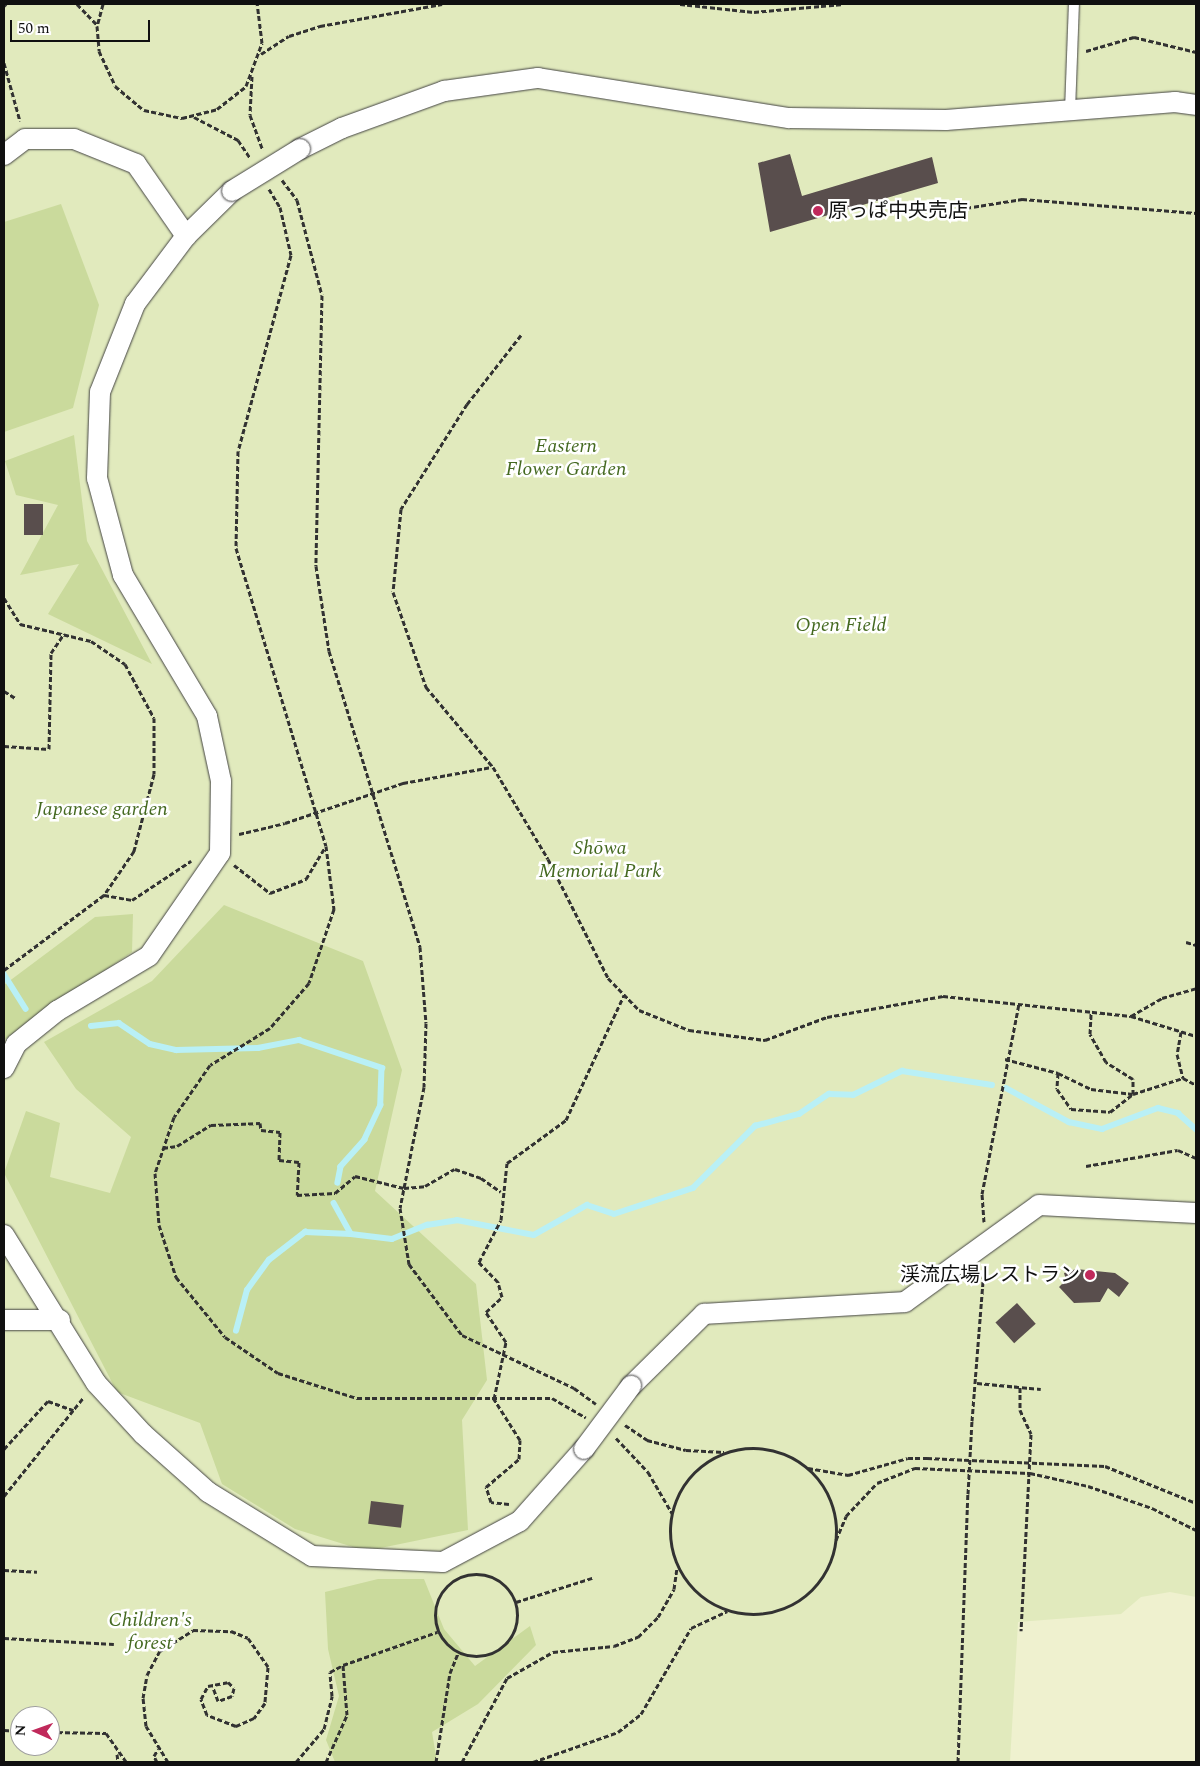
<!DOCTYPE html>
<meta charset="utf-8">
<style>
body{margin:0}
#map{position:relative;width:1200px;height:1766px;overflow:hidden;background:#fffaf4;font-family:Spectral,"Noto Sans JP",serif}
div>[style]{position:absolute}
.green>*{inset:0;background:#e1eabd}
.forest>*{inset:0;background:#cada9c}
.pitch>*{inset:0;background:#eff1cf}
.stream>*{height:5.5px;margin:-2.75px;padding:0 2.75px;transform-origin:2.75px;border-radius:2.75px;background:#b9f0f6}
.building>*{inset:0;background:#594e4d;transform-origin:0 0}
.path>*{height:3px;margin-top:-1.5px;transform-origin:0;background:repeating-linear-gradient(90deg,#323232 0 5px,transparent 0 7.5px)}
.path>.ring{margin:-1.5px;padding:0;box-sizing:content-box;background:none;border:3px solid #323232;border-radius:50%}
.roads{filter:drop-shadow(0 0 1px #434343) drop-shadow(0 0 1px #434343)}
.lane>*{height:10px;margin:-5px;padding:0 5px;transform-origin:5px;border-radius:5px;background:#fff}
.street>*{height:20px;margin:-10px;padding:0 10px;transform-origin:10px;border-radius:10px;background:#fff}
.path-bridge>*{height:3px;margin-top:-1.5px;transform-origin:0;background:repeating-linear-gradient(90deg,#323232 0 5px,transparent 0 7.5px)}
.bridges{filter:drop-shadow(0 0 1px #434343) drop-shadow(0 0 1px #434343)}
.street-bridge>*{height:20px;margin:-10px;padding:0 10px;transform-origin:10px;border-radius:10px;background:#fff}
.dots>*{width:14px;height:14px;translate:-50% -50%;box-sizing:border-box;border:2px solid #fff;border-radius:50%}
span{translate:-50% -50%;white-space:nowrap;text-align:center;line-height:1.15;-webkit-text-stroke:5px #fff;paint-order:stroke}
.poi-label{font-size:20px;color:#101010}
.left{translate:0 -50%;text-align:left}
.right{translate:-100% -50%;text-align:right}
.park-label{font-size:20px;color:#446920;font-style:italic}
.frame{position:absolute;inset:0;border:5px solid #101010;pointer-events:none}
.north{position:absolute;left:10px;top:1706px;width:50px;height:50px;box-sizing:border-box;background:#fff;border:1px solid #9f9f9f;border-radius:50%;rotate:272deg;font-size:14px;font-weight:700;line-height:20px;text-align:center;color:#101010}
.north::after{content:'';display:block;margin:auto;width:18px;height:22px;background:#c0295b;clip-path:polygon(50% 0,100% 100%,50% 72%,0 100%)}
.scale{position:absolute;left:10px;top:20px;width:140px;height:22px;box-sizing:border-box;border:2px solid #101010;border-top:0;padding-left:6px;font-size:15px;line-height:18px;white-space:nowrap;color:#101010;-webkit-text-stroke:4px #fff;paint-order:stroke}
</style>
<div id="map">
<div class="green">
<i style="clip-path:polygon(evenodd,4px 4px,1196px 4px,1196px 1762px,4px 1762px,4px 4px,20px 1716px,50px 1716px,50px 1746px,20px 1746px,20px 1716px)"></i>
</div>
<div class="forest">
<i style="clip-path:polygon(61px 204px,99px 305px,73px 408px,4px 432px,4px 222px)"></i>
<i style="clip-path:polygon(74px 435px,87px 541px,152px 664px,48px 614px,79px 564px,20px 575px,58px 505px,16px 495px,5px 461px)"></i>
<i style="clip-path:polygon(224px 905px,363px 961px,402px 1070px,375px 1191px,476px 1284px,487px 1380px,462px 1420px,468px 1530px,366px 1551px,295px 1529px,222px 1484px,200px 1423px,117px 1392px,4px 1173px,26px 1111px,60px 1123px,50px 1177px,110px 1193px,131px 1137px,76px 1089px,44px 1042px,152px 981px)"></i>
<i style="clip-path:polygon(133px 914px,132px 952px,4px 1040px,4px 985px,95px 917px)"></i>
<i style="clip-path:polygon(378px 1579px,424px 1579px,444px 1629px,475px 1666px,530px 1626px,536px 1645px,478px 1704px,432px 1732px,437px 1762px,335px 1762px,326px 1740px,339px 1696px,328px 1649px,325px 1592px)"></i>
</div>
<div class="pitch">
<i style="clip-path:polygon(1170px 1592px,1196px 1597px,1196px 1762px,1010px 1762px,1018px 1622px,1121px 1614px,1141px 1597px)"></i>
</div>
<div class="stream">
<i style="left:4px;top:974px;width:41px;rotate:57.8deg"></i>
<i style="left:91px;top:1026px;width:28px;rotate:-6deg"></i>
<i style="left:119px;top:1023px;width:37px;rotate:34deg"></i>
<i style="left:150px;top:1044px;width:27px;rotate:13deg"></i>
<i style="left:176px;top:1050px;width:82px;rotate:-1.4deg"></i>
<i style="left:258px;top:1048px;width:42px;rotate:-11deg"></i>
<i style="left:299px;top:1040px;width:88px;rotate:18.6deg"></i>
<i style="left:382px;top:1068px;width:37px;rotate:92deg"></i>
<i style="left:381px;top:1105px;width:38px;rotate:115deg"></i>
<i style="left:365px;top:1140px;width:36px;rotate:132deg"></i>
<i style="left:341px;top:1167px;width:16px;rotate:101deg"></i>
<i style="left:1006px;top:1088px;width:72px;rotate:28.4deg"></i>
<i style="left:1069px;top:1122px;width:34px;rotate:12deg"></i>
<i style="left:1102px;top:1129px;width:60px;rotate:-20.6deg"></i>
<i style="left:1158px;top:1108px;width:21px;rotate:14deg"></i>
<i style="left:1178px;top:1113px;width:24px;rotate:42deg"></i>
<i style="left:334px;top:1203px;width:35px;rotate:61deg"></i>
<i style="left:351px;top:1234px;width:41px;rotate:7deg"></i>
<i style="left:392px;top:1239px;width:38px;rotate:-22deg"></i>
<i style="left:427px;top:1225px;width:30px;rotate:-9deg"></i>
<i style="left:457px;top:1220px;width:78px;rotate:11deg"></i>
<i style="left:534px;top:1235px;width:61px;rotate:-29.5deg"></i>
<i style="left:587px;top:1205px;width:28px;rotate:18deg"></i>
<i style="left:614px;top:1214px;width:83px;rotate:-18.2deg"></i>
<i style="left:693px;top:1188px;width:88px;rotate:-45deg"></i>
<i style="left:755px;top:1126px;width:46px;rotate:-15.3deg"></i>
<i style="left:799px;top:1114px;width:36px;rotate:-34deg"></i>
<i style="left:829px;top:1094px;width:24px;rotate:2deg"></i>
<i style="left:853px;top:1095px;width:55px;rotate:-26.1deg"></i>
<i style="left:902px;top:1071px;width:91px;rotate:8.8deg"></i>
<i style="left:236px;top:1331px;width:42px;rotate:-75deg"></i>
<i style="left:247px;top:1290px;width:37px;rotate:-54deg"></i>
<i style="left:269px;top:1260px;width:46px;rotate:-37.9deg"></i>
<i style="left:305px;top:1232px;width:46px;rotate:2.5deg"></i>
</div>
<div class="building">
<i style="clip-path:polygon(790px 154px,802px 196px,932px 157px,938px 183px,770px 232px,758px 163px)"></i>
<i style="left:24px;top:504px;width:19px;height:31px"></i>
<i style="clip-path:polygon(1076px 1269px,1115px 1273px,1129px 1283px,1119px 1297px,1108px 1288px,1100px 1302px,1074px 1303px,1059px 1287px,1066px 1280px,1064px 1273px)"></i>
<i style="left:1017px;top:1303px;width:28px;height:29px;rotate:48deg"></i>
<i style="left:371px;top:1501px;width:33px;height:23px;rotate:7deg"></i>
</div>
<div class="path">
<i style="left:77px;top:4px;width:29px;rotate:46deg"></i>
<i style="left:103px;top:4px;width:23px;rotate:105deg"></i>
<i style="left:97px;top:26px;width:25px;rotate:85deg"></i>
<i style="left:99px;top:51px;width:38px;rotate:65deg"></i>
<i style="left:115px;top:86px;width:38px;rotate:40deg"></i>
<i style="left:144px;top:110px;width:39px;rotate:12deg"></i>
<i style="left:182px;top:118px;width:36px;rotate:-14deg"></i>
<i style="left:217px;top:109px;width:37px;rotate:-38deg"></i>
<i style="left:246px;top:86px;width:46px;rotate:-69.6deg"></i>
<i style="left:262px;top:43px;width:39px;rotate:-97deg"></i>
<i style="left:680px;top:4px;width:74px;rotate:6.2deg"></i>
<i style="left:754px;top:12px;width:90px;rotate:-5.1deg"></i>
<i style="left:4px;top:6px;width:3px;rotate:-45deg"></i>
<i style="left:1086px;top:51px;width:50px;rotate:-16.3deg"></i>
<i style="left:1134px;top:37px;width:64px;rotate:13.6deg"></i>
<i style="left:261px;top:54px;width:33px;rotate:-33deg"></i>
<i style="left:289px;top:36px;width:33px;rotate:-18deg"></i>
<i style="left:320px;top:26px;width:124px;rotate:-10.2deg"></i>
<i style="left:4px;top:63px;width:60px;rotate:74.6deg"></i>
<i style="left:252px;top:76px;width:39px;rotate:93deg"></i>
<i style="left:250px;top:115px;width:37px;rotate:70deg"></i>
<i style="left:194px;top:117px;width:50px;rotate:27.6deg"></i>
<i style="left:238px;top:140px;width:22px;rotate:56deg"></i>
<i style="left:282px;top:180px;width:25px;rotate:53deg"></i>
<i style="left:297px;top:200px;width:98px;rotate:75.3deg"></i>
<i style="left:322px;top:295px;width:271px;rotate:91.3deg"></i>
<i style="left:316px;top:566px;width:86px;rotate:81.3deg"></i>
<i style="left:329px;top:651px;width:310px;rotate:72.9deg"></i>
<i style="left:420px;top:947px;width:76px;rotate:85.5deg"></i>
<i style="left:426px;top:1023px;width:64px;rotate:91.8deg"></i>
<i style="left:424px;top:1087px;width:123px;rotate:101.2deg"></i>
<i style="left:400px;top:1208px;width:57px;rotate:80.9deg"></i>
<i style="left:409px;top:1264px;width:89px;rotate:53.3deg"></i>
<i style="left:462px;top:1335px;width:124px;rotate:25.3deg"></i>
<i style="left:574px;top:1388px;width:27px;rotate:36deg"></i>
<i style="left:269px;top:189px;width:21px;rotate:59deg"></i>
<i style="left:280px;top:207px;width:49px;rotate:77.1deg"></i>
<i style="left:291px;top:255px;width:203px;rotate:105.1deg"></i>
<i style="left:238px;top:451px;width:97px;rotate:91.2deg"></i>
<i style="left:236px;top:548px;width:311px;rotate:73.2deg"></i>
<i style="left:326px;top:846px;width:64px;rotate:82.8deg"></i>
<i style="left:334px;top:909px;width:78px;rotate:108.7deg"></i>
<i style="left:309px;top:983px;width:60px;rotate:130.9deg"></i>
<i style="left:270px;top:1028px;width:70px;rotate:148.3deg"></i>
<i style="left:210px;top:1065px;width:63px;rotate:124.7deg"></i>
<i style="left:174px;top:1117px;width:59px;rotate:108.7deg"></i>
<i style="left:155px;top:1173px;width:52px;rotate:85.6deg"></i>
<i style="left:159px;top:1225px;width:55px;rotate:71.9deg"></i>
<i style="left:176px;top:1277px;width:77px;rotate:50.8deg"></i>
<i style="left:225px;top:1337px;width:64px;rotate:34.2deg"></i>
<i style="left:278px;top:1373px;width:83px;rotate:17.6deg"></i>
<i style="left:357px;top:1398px;width:195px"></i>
<i style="left:552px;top:1398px;width:39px;rotate:30deg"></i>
<i style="left:959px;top:209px;width:64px;rotate:-9deg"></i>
<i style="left:1022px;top:199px;width:175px;rotate:4.6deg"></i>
<i style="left:521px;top:335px;width:88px;rotate:128deg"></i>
<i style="left:467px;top:404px;width:124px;rotate:122.2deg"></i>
<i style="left:401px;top:509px;width:83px;rotate:95.5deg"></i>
<i style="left:393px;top:592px;width:101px;rotate:70.8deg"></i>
<i style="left:426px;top:687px;width:104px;rotate:50.1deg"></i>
<i style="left:493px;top:767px;width:107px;rotate:59.1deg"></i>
<i style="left:548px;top:859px;width:133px;rotate:63.2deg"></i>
<i style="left:608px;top:978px;width:45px;rotate:45.9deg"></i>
<i style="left:639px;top:1010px;width:54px;rotate:21.8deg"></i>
<i style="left:689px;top:1030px;width:77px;rotate:7.5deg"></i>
<i style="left:765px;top:1040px;width:66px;rotate:-20.4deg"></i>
<i style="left:827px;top:1017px;width:118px;rotate:-10.3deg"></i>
<i style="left:943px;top:996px;width:189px;rotate:6.1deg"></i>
<i style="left:1131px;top:1016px;width:68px;rotate:17.1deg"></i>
<i style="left:4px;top:598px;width:31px;rotate:58deg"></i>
<i style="left:20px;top:624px;width:73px;rotate:13.5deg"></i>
<i style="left:91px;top:641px;width:41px;rotate:34.1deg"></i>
<i style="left:125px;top:664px;width:61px;rotate:61.8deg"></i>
<i style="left:154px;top:718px;width:56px;rotate:90deg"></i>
<i style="left:154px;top:774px;width:80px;rotate:104.6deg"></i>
<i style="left:134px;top:851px;width:53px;rotate:124.3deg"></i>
<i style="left:104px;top:895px;width:28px;rotate:10deg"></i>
<i style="left:132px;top:900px;width:71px;rotate:-33.5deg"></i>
<i style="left:4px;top:691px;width:13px;rotate:32deg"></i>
<i style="left:4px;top:746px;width:45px;rotate:3.8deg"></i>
<i style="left:49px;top:749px;width:96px;rotate:-88.8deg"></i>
<i style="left:51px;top:653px;width:23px;rotate:-56deg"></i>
<i style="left:403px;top:783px;width:90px;rotate:-10.2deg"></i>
<i style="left:239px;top:834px;width:47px;rotate:-13.4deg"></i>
<i style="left:234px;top:865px;width:46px;rotate:37.9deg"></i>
<i style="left:270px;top:893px;width:39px;rotate:-21deg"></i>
<i style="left:306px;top:879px;width:37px;rotate:-59deg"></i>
<i style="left:1186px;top:942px;width:10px;rotate:17deg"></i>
<i style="left:4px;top:970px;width:125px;rotate:-36.9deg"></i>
<i style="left:1131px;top:1016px;width:36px;rotate:-30deg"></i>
<i style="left:1162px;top:998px;width:35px;rotate:-16deg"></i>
<i style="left:1181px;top:1032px;width:22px;rotate:100deg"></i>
<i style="left:1177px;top:1054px;width:25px;rotate:76deg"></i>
<i style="left:1005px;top:1059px;width:55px;rotate:14.8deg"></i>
<i style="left:1058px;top:1073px;width:37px;rotate:26deg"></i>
<i style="left:1091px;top:1089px;width:42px;rotate:6.8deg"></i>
<i style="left:1133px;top:1094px;width:52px;rotate:-17.7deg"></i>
<i style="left:1183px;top:1078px;width:15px;rotate:28deg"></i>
<i style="left:1058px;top:1073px;width:16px;rotate:94deg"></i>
<i style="left:1057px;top:1089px;width:24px;rotate:55deg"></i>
<i style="left:1071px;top:1109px;width:39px;rotate:4deg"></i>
<i style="left:1110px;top:1112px;width:29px;rotate:-38deg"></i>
<i style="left:1133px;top:1094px;width:15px;rotate:-90deg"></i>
<i style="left:1133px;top:1079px;width:32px;rotate:-148deg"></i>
<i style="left:1106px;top:1062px;width:32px;rotate:-120deg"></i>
<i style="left:1090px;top:1034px;width:22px;rotate:-87deg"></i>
<i style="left:163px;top:1148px;width:14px;rotate:-8deg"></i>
<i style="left:177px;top:1146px;width:40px;rotate:-32deg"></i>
<i style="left:211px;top:1125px;width:49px;rotate:-2.3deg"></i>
<i style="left:260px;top:1123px;width:7px;rotate:82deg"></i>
<i style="left:261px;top:1130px;width:19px;rotate:6deg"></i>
<i style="left:280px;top:1132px;width:28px;rotate:92deg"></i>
<i style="left:279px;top:1160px;width:20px;rotate:6deg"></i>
<i style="left:299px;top:1162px;width:33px;rotate:93deg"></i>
<i style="left:297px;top:1195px;width:38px;rotate:-3deg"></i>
<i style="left:335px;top:1193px;width:26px;rotate:-40deg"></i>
<i style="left:355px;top:1176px;width:50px;rotate:13.8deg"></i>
<i style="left:404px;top:1188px;width:21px;rotate:-5deg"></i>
<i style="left:425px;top:1186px;width:34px;rotate:-30deg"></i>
<i style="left:455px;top:1169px;width:28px;rotate:19deg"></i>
<i style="left:481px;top:1178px;width:24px;rotate:35deg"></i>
<i style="left:1086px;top:1166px;width:93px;rotate:-9.9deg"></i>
<i style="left:1178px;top:1150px;width:20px;rotate:24deg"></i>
<i style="left:984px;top:1222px;width:28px;rotate:-94deg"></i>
<i style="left:982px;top:1194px;width:194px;rotate:-79deg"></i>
<i style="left:977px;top:1383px;width:64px;rotate:5.4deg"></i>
<i style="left:1020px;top:1387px;width:23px;rotate:90deg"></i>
<i style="left:1020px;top:1410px;width:26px;rotate:65deg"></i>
<i style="left:1031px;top:1434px;width:197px;rotate:92.9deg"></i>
<i style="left:972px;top:1421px;width:153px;rotate:-85.5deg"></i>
<i style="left:625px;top:1425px;width:27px;rotate:34deg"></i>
<i style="left:647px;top:1440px;width:40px;rotate:14.4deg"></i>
<i style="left:686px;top:1450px;width:38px;rotate:3deg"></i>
<i style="left:616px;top:1438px;width:47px;rotate:46.7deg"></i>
<i style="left:648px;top:1472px;width:48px;rotate:59.7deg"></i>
<i class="ring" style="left:670px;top:1448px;width:163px;height:163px"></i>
<i style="left:4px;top:1449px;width:65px;rotate:-47.5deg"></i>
<i style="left:48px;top:1401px;width:27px;rotate:20deg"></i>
<i style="left:808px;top:1468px;width:41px;rotate:9.9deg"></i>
<i style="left:848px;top:1475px;width:62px;rotate:-15.8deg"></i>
<i style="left:908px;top:1458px;width:19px"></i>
<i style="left:927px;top:1458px;width:178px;rotate:2.6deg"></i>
<i style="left:1105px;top:1466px;width:98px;rotate:22.1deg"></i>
<i style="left:4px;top:1496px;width:127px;rotate:-51.1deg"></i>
<i style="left:509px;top:1504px;width:18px;rotate:-174deg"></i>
<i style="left:491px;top:1502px;width:16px;rotate:-108deg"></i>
<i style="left:486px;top:1487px;width:43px;rotate:-40.3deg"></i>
<i style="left:519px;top:1459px;width:19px;rotate:-87deg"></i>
<i style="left:520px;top:1440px;width:49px;rotate:-122.4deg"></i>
<i style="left:494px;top:1399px;width:58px;rotate:-78.1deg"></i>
<i style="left:506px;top:1342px;width:36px;rotate:-124deg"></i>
<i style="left:486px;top:1312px;width:22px;rotate:-43deg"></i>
<i style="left:502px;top:1297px;width:16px;rotate:-105deg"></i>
<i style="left:498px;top:1282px;width:28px;rotate:-134deg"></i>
<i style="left:479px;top:1262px;width:47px;rotate:-62.4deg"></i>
<i style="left:501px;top:1220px;width:57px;rotate:-84deg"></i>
<i style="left:507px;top:1163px;width:73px;rotate:-36.1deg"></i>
<i style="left:566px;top:1120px;width:138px;rotate:-65.1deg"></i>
<i style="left:836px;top:1540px;width:26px;rotate:-67deg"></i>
<i style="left:846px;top:1516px;width:45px;rotate:-46.8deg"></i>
<i style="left:877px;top:1483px;width:41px;rotate:-21.5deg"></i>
<i style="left:915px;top:1468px;width:115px;rotate:2.5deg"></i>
<i style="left:1030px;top:1473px;width:59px;rotate:12.6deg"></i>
<i style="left:1088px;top:1486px;width:68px;rotate:19deg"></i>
<i style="left:1152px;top:1508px;width:49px;rotate:26.6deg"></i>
<i style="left:4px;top:1570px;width:33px;rotate:3deg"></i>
<i class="ring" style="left:435px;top:1574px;width:79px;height:79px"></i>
<i style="left:516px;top:1602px;width:80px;rotate:-17.5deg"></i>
<i style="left:4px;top:1638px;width:110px;rotate:3.1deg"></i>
<i style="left:4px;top:1730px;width:16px;rotate:4deg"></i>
<i style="left:50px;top:1732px;width:56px;rotate:1deg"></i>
<i style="left:106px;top:1733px;width:35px;rotate:55deg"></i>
<i style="left:117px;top:1754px;width:8px;rotate:83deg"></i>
<i style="left:157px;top:1762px;width:7px;rotate:-117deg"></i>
<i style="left:154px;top:1756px;width:8px;rotate:-60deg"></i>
<i style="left:168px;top:1762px;width:42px;rotate:-121.4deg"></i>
<i style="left:146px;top:1726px;width:28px;rotate:-96deg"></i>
<i style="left:143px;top:1698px;width:23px;rotate:-80deg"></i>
<i style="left:147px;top:1675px;width:27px;rotate:-62deg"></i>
<i style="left:160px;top:1651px;width:39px;rotate:-32deg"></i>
<i style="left:193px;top:1630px;width:38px;rotate:2deg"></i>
<i style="left:231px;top:1631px;width:18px;rotate:22deg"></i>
<i style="left:248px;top:1638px;width:35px;rotate:55deg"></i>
<i style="left:268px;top:1667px;width:36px;rotate:95deg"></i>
<i style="left:265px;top:1703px;width:19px;rotate:126deg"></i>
<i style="left:254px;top:1718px;width:20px;rotate:156deg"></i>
<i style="left:236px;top:1726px;width:31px;rotate:-159deg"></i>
<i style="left:207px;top:1715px;width:17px;rotate:-111deg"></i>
<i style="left:201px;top:1699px;width:15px;rotate:-62deg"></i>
<i style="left:208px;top:1686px;width:20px;rotate:-11deg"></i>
<i style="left:228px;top:1682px;width:8px;rotate:45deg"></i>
<i style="left:234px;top:1688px;width:8px;rotate:104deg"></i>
<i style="left:232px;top:1696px;width:15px;rotate:160deg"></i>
<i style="left:218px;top:1701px;width:15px;rotate:-110deg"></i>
<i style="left:296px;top:1762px;width:43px;rotate:-49.7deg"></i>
<i style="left:324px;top:1729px;width:34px;rotate:-76deg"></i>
<i style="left:332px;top:1696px;width:24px;rotate:-95deg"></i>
<i style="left:330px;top:1672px;width:15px;rotate:-28deg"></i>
<i style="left:326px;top:1762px;width:51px;rotate:-65.9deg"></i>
<i style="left:347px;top:1715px;width:50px;rotate:-94.6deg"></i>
<i style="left:343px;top:1665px;width:100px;rotate:-19.3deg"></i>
<i style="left:436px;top:1762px;width:90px;rotate:-81.1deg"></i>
<i style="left:450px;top:1673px;width:22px;rotate:-68deg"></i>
<i style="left:462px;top:1762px;width:95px;rotate:-61.8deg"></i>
<i style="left:507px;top:1678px;width:53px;rotate:-29.5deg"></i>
<i style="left:553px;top:1652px;width:61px;rotate:-5.6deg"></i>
<i style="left:614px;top:1646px;width:26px;rotate:-21deg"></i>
<i style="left:638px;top:1637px;width:28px;rotate:-45deg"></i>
<i style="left:658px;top:1617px;width:32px;rotate:-60deg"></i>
<i style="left:674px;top:1589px;width:21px;rotate:-82deg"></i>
<i style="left:533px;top:1762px;width:90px;rotate:-19.4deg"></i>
<i style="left:618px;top:1732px;width:29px;rotate:-38deg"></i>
<i style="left:641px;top:1714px;width:99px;rotate:-59.8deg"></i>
<i style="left:691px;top:1628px;width:40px;rotate:-25deg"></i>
<i style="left:958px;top:1762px;width:268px;rotate:-87.9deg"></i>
</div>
<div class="roads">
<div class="lane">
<i style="left:1070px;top:111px;width:107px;rotate:-87.9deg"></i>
</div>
<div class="street">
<i style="left:300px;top:149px;width:47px;rotate:-26.6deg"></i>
<i style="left:342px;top:128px;width:109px;rotate:-19.9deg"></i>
<i style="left:444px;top:91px;width:95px;rotate:-7.9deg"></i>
<i style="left:538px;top:78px;width:254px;rotate:9.1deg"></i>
<i style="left:789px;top:118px;width:157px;rotate:0.7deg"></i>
<i style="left:946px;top:120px;width:230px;rotate:-4.5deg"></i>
<i style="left:1175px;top:102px;width:21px;rotate:8deg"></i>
<i style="left:4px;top:155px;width:26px;rotate:-37deg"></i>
<i style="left:25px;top:139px;width:49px"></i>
<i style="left:74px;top:139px;width:67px;rotate:22deg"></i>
<i style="left:136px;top:164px;width:88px;rotate:55.2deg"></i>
<i style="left:4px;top:1068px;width:27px;rotate:-63deg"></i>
<i style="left:16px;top:1044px;width:53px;rotate:-38.8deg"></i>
<i style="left:57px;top:1011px;width:107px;rotate:-30.9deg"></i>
<i style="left:149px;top:956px;width:125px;rotate:-55.4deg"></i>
<i style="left:220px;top:853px;width:72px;rotate:-89.2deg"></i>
<i style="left:221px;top:781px;width:66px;rotate:-102.2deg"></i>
<i style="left:207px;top:716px;width:164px;rotate:-120.8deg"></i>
<i style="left:123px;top:575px;width:100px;rotate:-105deg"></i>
<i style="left:97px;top:478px;width:86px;rotate:-88deg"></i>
<i style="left:100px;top:392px;width:95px;rotate:-68.3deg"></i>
<i style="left:135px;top:304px;width:85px;rotate:-53.1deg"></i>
<i style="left:186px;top:236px;width:64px;rotate:-44.4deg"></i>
<i style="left:4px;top:1235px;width:174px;rotate:58.1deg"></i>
<i style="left:96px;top:1383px;width:69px;rotate:47.3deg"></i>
<i style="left:143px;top:1434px;width:87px;rotate:41.7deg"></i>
<i style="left:208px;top:1492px;width:122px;rotate:31.6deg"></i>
<i style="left:312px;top:1556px;width:131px;rotate:2.6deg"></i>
<i style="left:443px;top:1562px;width:87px;rotate:-28deg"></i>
<i style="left:520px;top:1521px;width:96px;rotate:-48.4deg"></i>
<i style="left:4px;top:1320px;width:56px"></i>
<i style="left:631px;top:1386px;width:103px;rotate:-44.6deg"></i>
<i style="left:704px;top:1314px;width:201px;rotate:-3.4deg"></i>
<i style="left:905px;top:1302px;width:165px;rotate:-35.9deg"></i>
<i style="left:1039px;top:1205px;width:157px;rotate:2.9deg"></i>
</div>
</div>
<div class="path-bridge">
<i style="left:285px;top:823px;width:125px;rotate:-18.7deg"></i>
<i style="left:968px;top:1494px;width:73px;rotate:-86.9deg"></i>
</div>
<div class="bridges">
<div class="street-bridge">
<i style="left:232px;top:191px;width:80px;rotate:-31.7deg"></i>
<i style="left:584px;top:1449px;width:79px;rotate:-53.3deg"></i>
</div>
</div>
<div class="dots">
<i style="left:818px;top:211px;background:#c0295b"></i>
<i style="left:1090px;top:1275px;background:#c0295b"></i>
</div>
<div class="poi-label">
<span class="left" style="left:828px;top:211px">原っぱ中央売店</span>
<span class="right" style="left:1080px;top:1275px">渓流広場レストラン</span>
</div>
<div class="park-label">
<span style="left:566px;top:458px">Eastern<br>Flower Garden</span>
<span style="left:841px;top:625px">Open Field</span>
<span style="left:102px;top:809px">Japanese garden</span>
<span style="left:600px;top:860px">Shōwa<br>Memorial Park</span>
<span style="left:150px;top:1632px">Children's<br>forest</span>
</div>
<div class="frame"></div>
<div class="north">N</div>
<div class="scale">50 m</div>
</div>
